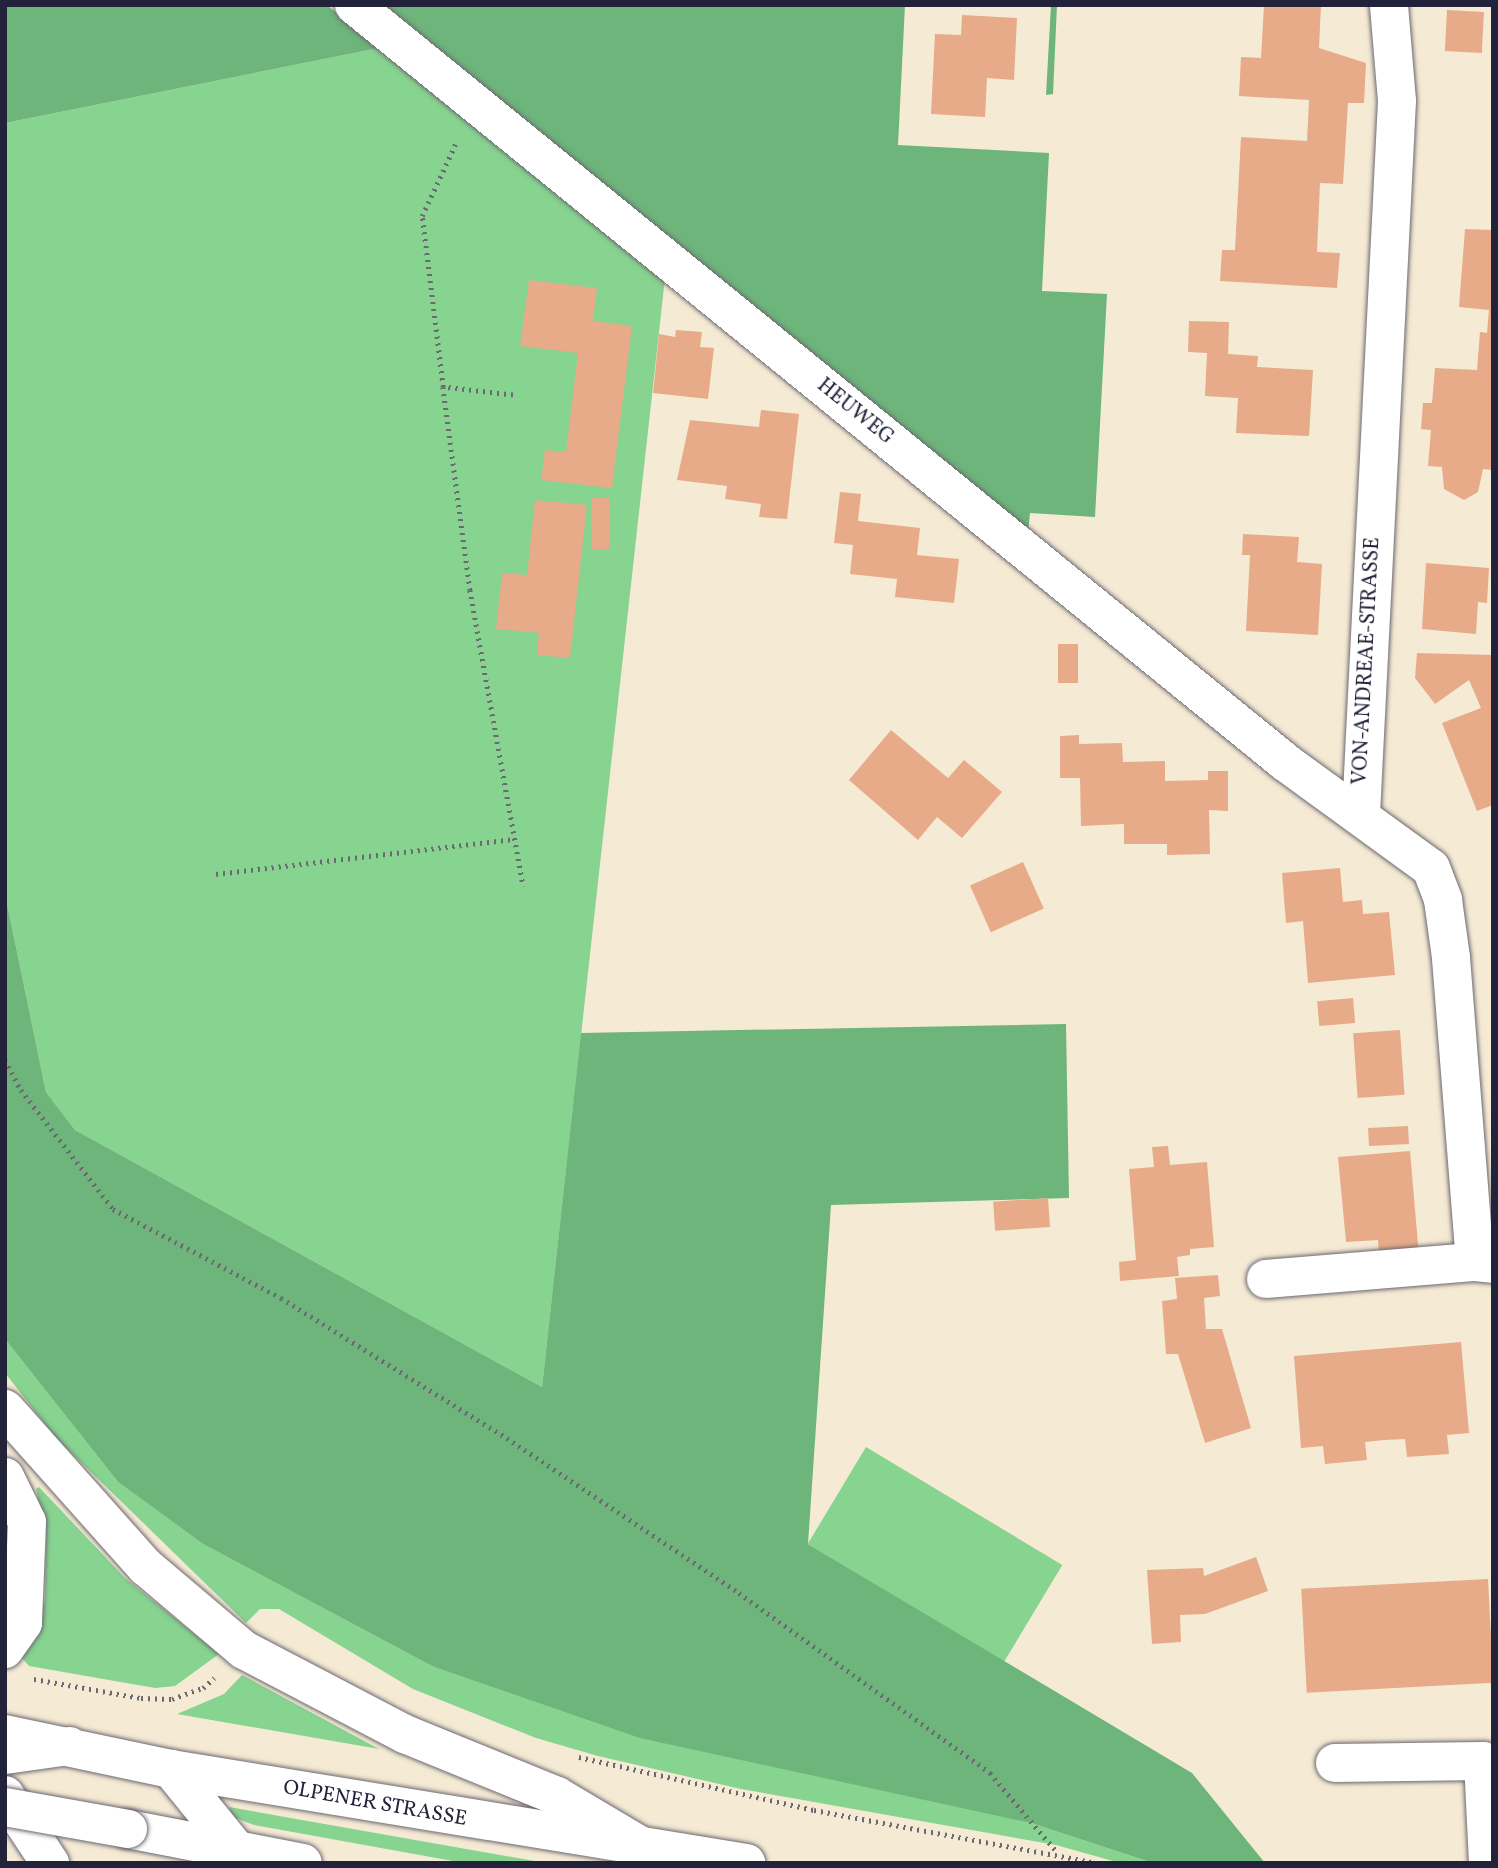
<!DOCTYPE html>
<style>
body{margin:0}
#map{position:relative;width:1498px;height:1868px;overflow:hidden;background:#f5ead4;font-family:Vollkorn,serif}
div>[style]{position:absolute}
.green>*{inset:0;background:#87d390;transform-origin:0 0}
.forest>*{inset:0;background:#6db57a}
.building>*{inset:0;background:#e7ab89;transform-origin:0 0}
.path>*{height:4.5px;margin-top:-2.25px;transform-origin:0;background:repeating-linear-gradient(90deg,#6c6871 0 2px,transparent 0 7px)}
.roads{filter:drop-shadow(0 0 2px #6c6871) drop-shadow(0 0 2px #6c6871)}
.minor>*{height:38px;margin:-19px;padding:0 19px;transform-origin:19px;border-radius:19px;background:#fff}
.major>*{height:38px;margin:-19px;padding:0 19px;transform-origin:19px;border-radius:19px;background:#fff}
.highway>*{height:38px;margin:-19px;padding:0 19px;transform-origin:19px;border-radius:19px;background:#fff}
.bridges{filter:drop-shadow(0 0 2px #6c6871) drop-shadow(0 0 2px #6c6871)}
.major-bridge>*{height:38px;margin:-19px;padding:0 19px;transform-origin:19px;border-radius:19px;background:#fff}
span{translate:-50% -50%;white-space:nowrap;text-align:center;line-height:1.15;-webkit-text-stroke:5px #fff;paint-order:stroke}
.street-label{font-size:21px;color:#22223b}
.frame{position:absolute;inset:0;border:7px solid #22223b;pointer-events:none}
</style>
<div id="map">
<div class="green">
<i style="clip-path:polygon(379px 48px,666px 269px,542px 1387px,75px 1130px,46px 1092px,5px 894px,5px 123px)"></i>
<i style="clip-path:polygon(5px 1339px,118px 1482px,203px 1544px,432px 1666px,1031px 1823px,1153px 1863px,1120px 1863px,1056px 1845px,741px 1789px,598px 1756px,536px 1738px,413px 1689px,279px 1609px,260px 1609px,246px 1623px,56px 1438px,5px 1373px)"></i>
<i style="left:866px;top:1447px;width:229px;height:113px;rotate:31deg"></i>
<i style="clip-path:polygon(39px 1487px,125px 1578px,219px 1654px,175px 1686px,155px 1688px,29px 1666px,22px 1658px,45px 1600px,46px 1534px,36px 1489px)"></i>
<i style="clip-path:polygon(242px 1675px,379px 1749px,177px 1714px,224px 1694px)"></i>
<i style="clip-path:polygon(229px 1807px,285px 1817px,546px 1863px,464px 1863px,254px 1825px,233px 1817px)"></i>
</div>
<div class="forest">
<i style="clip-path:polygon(5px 5px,327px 5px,379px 48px,5px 123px)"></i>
<i style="clip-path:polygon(385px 5px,905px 5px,898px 145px,1049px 153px,1042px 291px,1107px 294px,1095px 517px,1030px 513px,1028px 533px)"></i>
<i style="clip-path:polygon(1051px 5px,1057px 5px,1053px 94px,1046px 95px)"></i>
<i style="clip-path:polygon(5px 894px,46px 1092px,75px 1130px,542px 1387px,581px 1033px,1066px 1024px,1069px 1198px,831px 1205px,808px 1544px,1192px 1773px,1265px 1863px,1153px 1863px,1031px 1823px,640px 1738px,432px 1666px,203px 1544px,118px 1482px,5px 1339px)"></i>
</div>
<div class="building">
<i style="clip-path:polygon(1264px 5px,1321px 5px,1319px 48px,1366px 63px,1364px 103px,1348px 103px,1343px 184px,1320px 183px,1317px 252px,1340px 253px,1337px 288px,1220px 281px,1222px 250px,1235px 250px,1241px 137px,1307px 141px,1309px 100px,1239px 96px,1241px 57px,1261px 58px)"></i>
<i style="left:1447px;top:10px;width:37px;height:41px;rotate:3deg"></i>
<i style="clip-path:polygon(962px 15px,1017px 18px,1014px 80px,987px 78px,985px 117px,931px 114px,935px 34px,961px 35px)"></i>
<i style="clip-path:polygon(1465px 229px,1493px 230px,1493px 470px,1483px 469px,1478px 492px,1464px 500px,1444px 489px,1442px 467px,1428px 466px,1431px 430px,1421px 429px,1423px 403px,1432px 403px,1435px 368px,1477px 370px,1480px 332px,1487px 333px,1489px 310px,1459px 307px)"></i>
<i style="clip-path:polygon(529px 280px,597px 288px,593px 321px,632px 326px,612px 488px,541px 480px,545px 450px,566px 452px,578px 353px,520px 346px)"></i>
<i style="clip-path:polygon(1189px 321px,1229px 322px,1228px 354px,1258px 356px,1257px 367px,1313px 370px,1309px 436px,1236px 433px,1238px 398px,1205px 396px,1207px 353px,1188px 352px)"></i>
<i style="clip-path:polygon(676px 330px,702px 332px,700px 347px,714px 348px,708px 399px,653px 393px,659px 334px,675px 337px)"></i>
<i style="clip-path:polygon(761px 410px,799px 414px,787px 519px,759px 517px,761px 504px,725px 499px,727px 486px,677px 480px,690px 420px,759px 427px)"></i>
<i style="clip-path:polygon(840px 492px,861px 494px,858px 521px,920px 528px,917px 555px,959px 559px,954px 603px,895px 597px,897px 579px,850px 574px,853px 545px,834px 543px)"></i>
<i style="left:592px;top:498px;width:17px;height:51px"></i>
<i style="clip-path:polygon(535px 500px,587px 505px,570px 658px,537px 655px,539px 633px,496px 629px,502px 573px,527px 575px)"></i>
<i style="clip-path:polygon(1243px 534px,1299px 537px,1297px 562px,1322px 564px,1318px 635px,1246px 631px,1250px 555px,1242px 555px)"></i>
<i style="clip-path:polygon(1426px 563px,1489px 568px,1487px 603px,1478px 602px,1476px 634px,1422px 629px)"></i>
<i style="left:1058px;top:644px;width:20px;height:39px"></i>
<i style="clip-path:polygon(1417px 653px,1493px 655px,1493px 805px,1477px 811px,1442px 723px,1481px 708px,1469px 680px,1435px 704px,1415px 678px)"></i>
<i style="clip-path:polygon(891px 730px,948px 778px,964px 760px,1002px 792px,962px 838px,937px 817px,918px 840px,849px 780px)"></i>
<i style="clip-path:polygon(1079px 735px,1079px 744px,1122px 743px,1123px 762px,1165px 761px,1165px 781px,1208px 780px,1208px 771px,1228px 771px,1228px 811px,1209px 810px,1210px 854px,1167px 855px,1167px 844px,1124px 844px,1124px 824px,1081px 826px,1080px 778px,1060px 778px,1060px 736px)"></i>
<i style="left:1023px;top:862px;width:51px;height:58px;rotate:66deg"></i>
<i style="clip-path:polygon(1340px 868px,1343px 902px,1362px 900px,1363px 914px,1389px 912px,1395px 975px,1308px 983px,1303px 921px,1286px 923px,1282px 873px)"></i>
<i style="left:1353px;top:998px;width:25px;height:36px;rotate:85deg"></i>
<i style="left:1400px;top:1030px;width:65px;height:47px;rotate:86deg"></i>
<i style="left:1408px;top:1126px;width:18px;height:40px;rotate:87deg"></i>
<i style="clip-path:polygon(1168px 1146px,1170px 1165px,1207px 1162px,1214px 1247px,1190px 1249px,1190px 1255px,1177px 1257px,1179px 1276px,1120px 1281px,1119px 1262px,1136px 1260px,1129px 1169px,1154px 1167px,1152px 1147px)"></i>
<i style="clip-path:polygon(1410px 1151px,1419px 1256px,1379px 1259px,1378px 1240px,1346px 1242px,1338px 1157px)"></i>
<i style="left:1048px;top:1198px;width:29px;height:55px;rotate:86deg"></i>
<i style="clip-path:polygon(1218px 1275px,1220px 1296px,1204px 1298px,1206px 1329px,1222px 1329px,1251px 1428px,1205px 1443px,1178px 1354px,1166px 1354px,1162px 1301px,1177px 1299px,1175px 1278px)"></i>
<i style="clip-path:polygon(1461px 1342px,1469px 1433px,1447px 1435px,1449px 1454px,1407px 1457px,1405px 1439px,1384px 1440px,1365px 1442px,1367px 1460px,1325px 1464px,1323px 1446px,1301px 1448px,1294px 1356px)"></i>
<i style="clip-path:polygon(1256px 1557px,1268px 1591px,1205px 1614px,1180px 1615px,1181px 1642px,1152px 1644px,1147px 1570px,1203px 1568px,1204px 1576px)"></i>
<i style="left:1488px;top:1579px;width:104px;height:187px;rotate:87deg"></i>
</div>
<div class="path">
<i style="left:443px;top:387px;width:172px;rotate:-97deg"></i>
<i style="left:422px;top:216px;width:83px;rotate:-65deg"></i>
<i style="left:513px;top:395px;width:70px;rotate:-173.5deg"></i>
<i style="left:443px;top:387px;width:205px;rotate:82.4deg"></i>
<i style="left:470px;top:590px;width:301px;rotate:79.8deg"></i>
<i style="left:216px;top:874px;width:300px;rotate:-6.7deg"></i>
<i style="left:5px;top:1060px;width:34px;rotate:62deg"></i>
<i style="left:21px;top:1090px;width:150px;rotate:52.3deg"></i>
<i style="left:113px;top:1209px;width:190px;rotate:27.9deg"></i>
<i style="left:281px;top:1298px;width:266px;rotate:31.8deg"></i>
<i style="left:507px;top:1438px;width:279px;rotate:33.7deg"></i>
<i style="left:739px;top:1593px;width:309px;rotate:35.6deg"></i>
<i style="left:990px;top:1773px;width:104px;rotate:49.7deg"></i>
<i style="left:34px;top:1679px;width:109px;rotate:10.1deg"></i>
<i style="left:141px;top:1698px;width:31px;rotate:2deg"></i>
<i style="left:172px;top:1699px;width:33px;rotate:-20deg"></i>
<i style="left:203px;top:1688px;width:15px;rotate:-42deg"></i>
<i style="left:579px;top:1757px;width:241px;rotate:12.7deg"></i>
<i style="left:814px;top:1810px;width:288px;rotate:10.6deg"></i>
</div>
<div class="roads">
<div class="minor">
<i style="left:354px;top:5px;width:1200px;rotate:39.11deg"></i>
<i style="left:1285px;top:762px;width:180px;rotate:36deg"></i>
<i style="left:1431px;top:868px;width:34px;rotate:69deg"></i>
<i style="left:1443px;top:900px;width:59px;rotate:82.1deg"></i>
<i style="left:1451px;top:958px;width:305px;rotate:85.5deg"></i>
<i style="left:1475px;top:1262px;width:18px;rotate:6deg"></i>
<i style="left:1361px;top:814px;width:714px;rotate:-87.11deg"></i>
<i style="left:1397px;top:101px;width:96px;rotate:-94.8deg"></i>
<i style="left:1266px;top:1279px;width:210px;rotate:-4.7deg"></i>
<i style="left:1335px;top:1763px;width:148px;rotate:-0.8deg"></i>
<i style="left:1483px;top:1761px;width:102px;rotate:87.2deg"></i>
</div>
<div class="major">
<i style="left:5px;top:1734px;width:170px;rotate:11.9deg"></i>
<i style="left:171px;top:1769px;width:583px;rotate:9.28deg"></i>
<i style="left:128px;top:1829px;width:178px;rotate:11deg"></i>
</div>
<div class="highway">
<i style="left:5px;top:1409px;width:212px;rotate:48.3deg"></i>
<i style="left:146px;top:1567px;width:128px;rotate:40.3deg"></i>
<i style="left:244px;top:1650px;width:182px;rotate:27.6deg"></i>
<i style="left:405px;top:1734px;width:164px;rotate:22.2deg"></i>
<i style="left:557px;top:1796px;width:106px;rotate:30.7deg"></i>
<i style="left:5px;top:1477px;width:50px;rotate:63.9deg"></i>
<i style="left:27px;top:1522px;width:101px;rotate:92.3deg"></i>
<i style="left:23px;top:1623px;width:32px;rotate:125deg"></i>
<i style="left:5px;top:1755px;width:65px;rotate:-8deg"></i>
<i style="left:171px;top:1769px;width:121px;rotate:51deg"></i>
<i style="left:5px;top:1795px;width:82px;rotate:56.5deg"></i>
</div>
</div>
<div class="bridges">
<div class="major-bridge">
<i style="left:5px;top:1807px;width:125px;rotate:10.1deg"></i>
</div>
</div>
<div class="street-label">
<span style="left:855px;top:412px;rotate:39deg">HEUWEG</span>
<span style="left:1367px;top:661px;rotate:-87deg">VON-ANDREAE-STRASSE</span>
<span style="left:375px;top:1804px;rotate:10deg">OLPENER STRASSE</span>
</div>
<div class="frame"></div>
</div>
